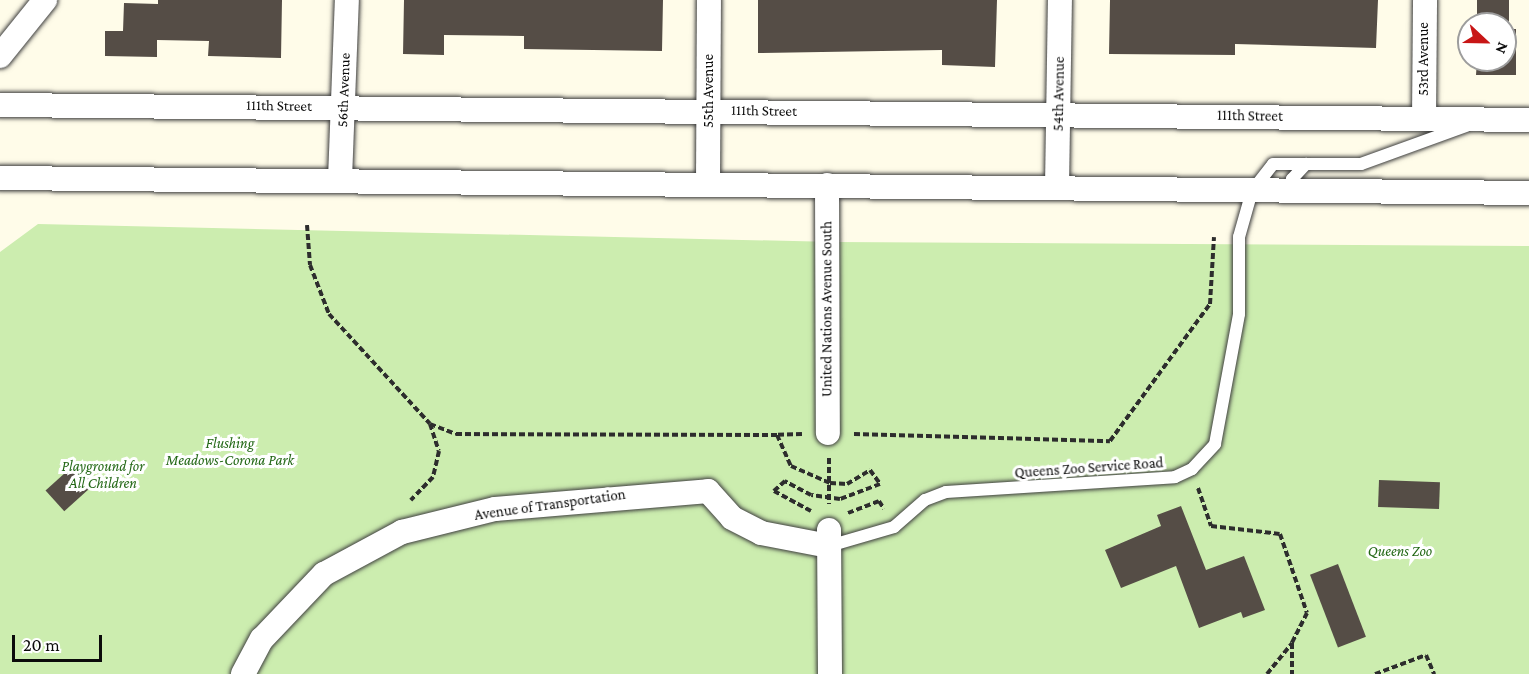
<!DOCTYPE html>
<style>
body{margin:0}
#map{position:relative;width:1529px;height:674px;overflow:hidden;background:#fffce9;font-family:"Crimson Pro",serif}
div>[style]{position:absolute}
.green>*{inset:0;background:#ccedaf}
.building>*{inset:0;background:#554d46;transform-origin:0 0}
.path>*{height:4px;margin-top:-2px;transform-origin:0;background:repeating-linear-gradient(90deg,#2d2d2d 0 6px,transparent 0 9px)}
.roads{filter:drop-shadow(0 0 2px #3e3e3e) drop-shadow(0 0 2px #3e3e3e)}
.lane>*{height:12px;margin:-6px;padding:0 6px;transform-origin:6px;border-radius:6px;background:#fff}
.street>*{height:24px;margin:-12px;padding:0 12px;transform-origin:12px;border-radius:12px;background:#fff}
span{translate:-50% -50%;white-space:nowrap;text-align:center;line-height:1.15;-webkit-text-stroke:6px #fff;paint-order:stroke}
.street-label{font-size:15px;color:#0b0b0b}
.park-label{font-size:15px;color:#236816;font-style:italic}
.north{position:absolute;left:1457px;top:12px;width:60px;height:60px;box-sizing:border-box;background:#fff;border:2px solid #9d9d9d;border-radius:50%;rotate:112deg;font-size:16px;font-weight:700;line-height:24px;text-align:center;color:#0b0b0b}
.north::after{content:'';display:block;margin:auto;width:21px;height:27px;background:#c81616;clip-path:polygon(50% 0,100% 100%,50% 72%,0 100%)}
.scale{position:absolute;left:12px;top:635px;width:90px;height:27px;box-sizing:border-box;border:3px solid #0b0b0b;border-top:0;padding-left:8px;font-size:18px;line-height:21px;white-space:nowrap;color:#0b0b0b;-webkit-text-stroke:4px #fff;paint-order:stroke}
</style>
<div id="map">
<div class="green">
<i style="clip-path:polygon(38px 224px,835px 242px,1529px 246px,1529px 674px,0 674px,0 252px)"></i>
</div>
<div class="building">
<i style="clip-path:polygon(158px 0,282px 0,281px 58px,208px 56px,209px 41px,157px 40px,157px 57px,105px 56px,105px 31px,123px 31px,124px 3px,158px 4px)"></i>
<i style="clip-path:polygon(404px 0,663px 0,662px 51px,524px 49px,524px 36px,444px 35px,444px 55px,403px 54px)"></i>
<i style="clip-path:polygon(758px 0,997px 0,995px 67px,942px 65px,942px 50px,758px 53px)"></i>
<i style="clip-path:polygon(1110px 0,1378px 0,1376px 48px,1235px 44px,1235px 55px,1109px 54px)"></i>
<i style="clip-path:polygon(1477px 0,1509px 0,1509px 29px,1516px 29px,1516px 75px,1476px 75px,1477px 60px,1505px 60px,1505px 24px,1477px 24px)"></i>
<i style="left:76px;top:463px;width:28px;height:41px;rotate:48deg"></i>
<i style="left:1379px;top:480px;width:61px;height:27px;rotate:2deg"></i>
<i style="clip-path:polygon(1181px 506px,1206px 570px,1244px 556px,1265px 610px,1243px 618px,1241px 612px,1199px 628px,1176px 566px,1121px 588px,1105px 550px,1161px 526px,1157px 515px)"></i>
<i style="left:1338px;top:564px;width:78px;height:30px;rotate:69deg"></i>
</div>
<div class="path">
<i style="left:307px;top:225px;width:40px;rotate:85.7deg"></i>
<i style="left:310px;top:265px;width:53px;rotate:68.8deg"></i>
<i style="left:329px;top:314px;width:149px;rotate:47.4deg"></i>
<i style="left:430px;top:424px;width:28px;rotate:72deg"></i>
<i style="left:439px;top:451px;width:27px;rotate:103deg"></i>
<i style="left:433px;top:477px;width:32px;rotate:134deg"></i>
<i style="left:430px;top:424px;width:28px;rotate:21deg"></i>
<i style="left:456px;top:434px;width:321px;rotate:0.2deg"></i>
<i style="left:802px;top:434px;width:25px;rotate:178deg"></i>
<i style="left:777px;top:435px;width:34px;rotate:66deg"></i>
<i style="left:791px;top:466px;width:43px;rotate:23.6deg"></i>
<i style="left:830px;top:483px;width:17px;rotate:3deg"></i>
<i style="left:847px;top:484px;width:27px;rotate:-31deg"></i>
<i style="left:870px;top:470px;width:17px;rotate:54deg"></i>
<i style="left:880px;top:484px;width:43px;rotate:159.4deg"></i>
<i style="left:840px;top:499px;width:29px;rotate:-172deg"></i>
<i style="left:811px;top:495px;width:30px;rotate:-152deg"></i>
<i style="left:785px;top:481px;width:15px;rotate:138deg"></i>
<i style="left:774px;top:491px;width:42px;rotate:28.4deg"></i>
<i style="left:854px;top:434px;width:256px;rotate:1.6deg"></i>
<i style="left:1110px;top:441px;width:170px;rotate:-53.9deg"></i>
<i style="left:1210px;top:304px;width:67px;rotate:-86.6deg"></i>
<i style="left:829px;top:458px;width:46px;rotate:90deg"></i>
<i style="left:1198px;top:488px;width:40px;rotate:71.1deg"></i>
<i style="left:1211px;top:526px;width:69px;rotate:6.6deg"></i>
<i style="left:1280px;top:534px;width:83px;rotate:71.1deg"></i>
<i style="left:1307px;top:613px;width:34px;rotate:117deg"></i>
<i style="left:1292px;top:643px;width:31px;rotate:90deg"></i>
<i style="left:848px;top:513px;width:33px;rotate:-21deg"></i>
<i style="left:879px;top:501px;width:9px;rotate:58deg"></i>
<i style="left:1267px;top:674px;width:40px;rotate:-51deg"></i>
<i style="left:1375px;top:674px;width:54px;rotate:-20.4deg"></i>
<i style="left:1426px;top:655px;width:21px;rotate:67deg"></i>
</div>
<div class="roads">
<div class="lane">
<i style="left:1290px;top:191px;width:12px;rotate:-81deg"></i>
<i style="left:1292px;top:179px;width:21px;rotate:-47deg"></i>
<i style="left:1306px;top:164px;width:55px"></i>
<i style="left:1361px;top:164px;width:112px;rotate:-19.9deg"></i>
<i style="left:829px;top:546px;width:68px;rotate:-16.3deg"></i>
<i style="left:894px;top:527px;width:41px;rotate:-41.1deg"></i>
<i style="left:925px;top:500px;width:22px;rotate:-21deg"></i>
<i style="left:946px;top:492px;width:229px;rotate:-3.7deg"></i>
<i style="left:1175px;top:477px;width:19px;rotate:-25deg"></i>
<i style="left:1192px;top:469px;width:34px;rotate:-47deg"></i>
<i style="left:1215px;top:444px;width:132px;rotate:-79.5deg"></i>
<i style="left:1239px;top:314px;width:77px;rotate:-90deg"></i>
<i style="left:1239px;top:237px;width:48px;rotate:-74.2deg"></i>
<i style="left:1252px;top:191px;width:34px;rotate:-52deg"></i>
<i style="left:1273px;top:164px;width:33px"></i>
</div>
<div class="street">
<i style="left:0;top:56px;width:72px;rotate:-51.2deg"></i>
<i style="left:0;top:105px;width:1529px;rotate:0.56deg"></i>
<i style="left:1424px;top:119px;width:119px;rotate:-89.5deg"></i>
<i style="left:0;top:178px;width:1529px;rotate:0.56deg"></i>
<i style="left:340px;top:179px;width:179px;rotate:-87.8deg"></i>
<i style="left:708px;top:183px;width:183px;rotate:-89.7deg"></i>
<i style="left:827px;top:185px;width:248px;rotate:89.8deg"></i>
<i style="left:1057px;top:187px;width:187px;rotate:-89.1deg"></i>
<i style="left:829px;top:530px;width:144px;rotate:89.6deg"></i>
<i style="left:243px;top:674px;width:40px;rotate:-62deg"></i>
<i style="left:262px;top:639px;width:90px;rotate:-46.4deg"></i>
<i style="left:324px;top:574px;width:89px;rotate:-28.3deg"></i>
<i style="left:402px;top:532px;width:96px;rotate:-13.9deg"></i>
<i style="left:495px;top:509px;width:214px;rotate:-4.8deg"></i>
<i style="left:708px;top:491px;width:36px;rotate:48deg"></i>
<i style="left:732px;top:518px;width:33px;rotate:27deg"></i>
<i style="left:761px;top:533px;width:69px;rotate:10.8deg"></i>
</div>
</div>
<div class="street-label">
<span style="left:1424px;top:59px;rotate:-90deg">53rd Avenue</span>
<span style="left:344px;top:90px;rotate:-88deg">56th Avenue</span>
<span style="left:709px;top:91px;rotate:-90deg">55th Avenue</span>
<span style="left:1059px;top:94px;rotate:-89deg">54th Avenue</span>
<span style="left:279px;top:106px;rotate:1deg">111th Street</span>
<span style="left:764px;top:111px;rotate:1deg">111th Street</span>
<span style="left:1250px;top:116px;rotate:1deg">111th Street</span>
<span style="left:827px;top:309px;rotate:-90deg">United Nations Avenue South</span>
<span style="left:1089px;top:468px;rotate:-4deg">Queens Zoo Service Road</span>
<span style="left:550px;top:505px;rotate:-8deg">Avenue of Transportation</span>
</div>
<div class="park-label">
<span style="left:230px;top:452px">Flushing<br>Meadows-Corona Park</span>
<span style="left:103px;top:475px">Playground for<br>All Children</span>
<span style="left:1400px;top:552px">Queens Zoo</span>
</div>
<div class="north">N</div>
<div class="scale">20 m</div>
</div>
